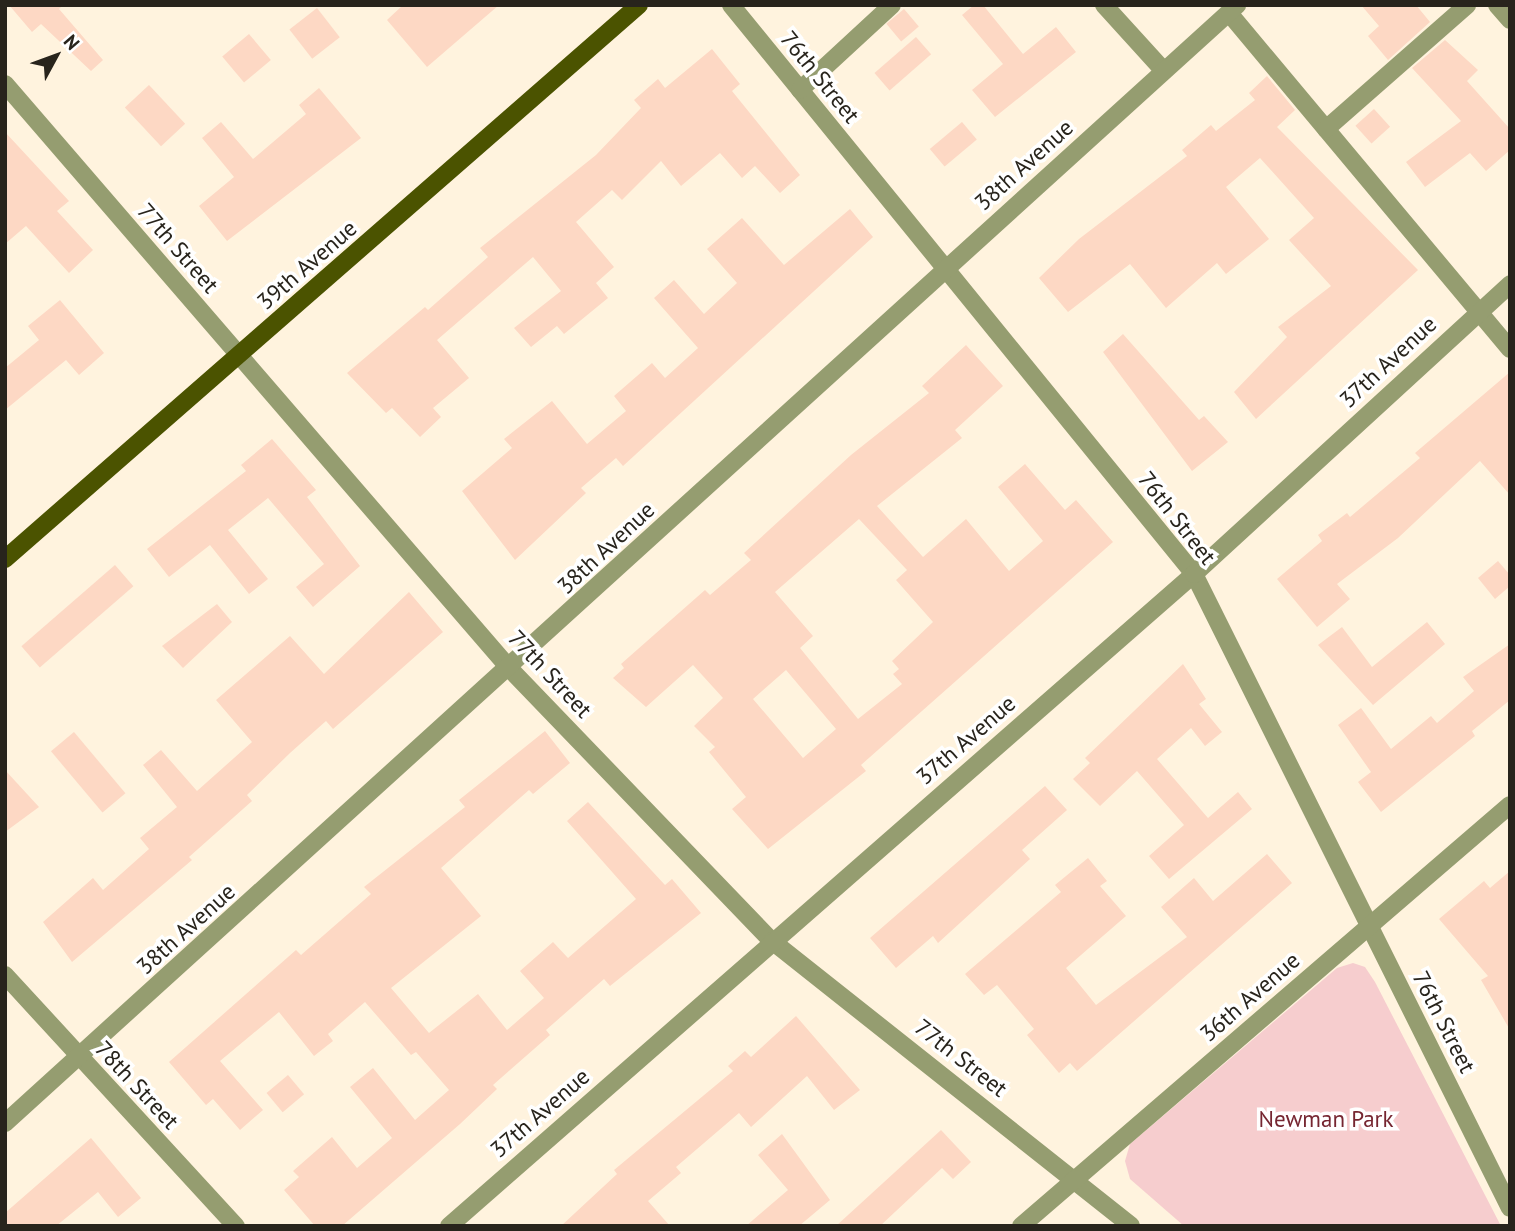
<!DOCTYPE html>
<style>
body{margin:0}
#map{position:relative;width:1515px;height:1231px;overflow:hidden;background:#fff3de;font-family:"PT Sans",sans-serif}
div>[style]{position:absolute}
.green>*{inset:0;background:#f6cdce}
.building>*{inset:0;background:#fdd8c4;transform-origin:0 0}
.minor>*{height:18px;margin:-9px;padding:0 9px;transform-origin:9px;border-radius:9px;background:#959d70}
.major>*{height:18px;margin:-9px;padding:0 9px;transform-origin:9px;border-radius:9px;background:#4b5300}
span{translate:-50% -50%;white-space:nowrap;text-align:center;line-height:1.15;-webkit-text-stroke:7px #fff;paint-order:stroke}
.street-label{font-size:23px;color:#28241c}
.park-label{font-size:23px;color:#762631}
.frame{position:absolute;inset:0;border:7px solid #28241c;pointer-events:none}
.north{position:absolute;left:21px;top:21px;width:70px;height:70px;-webkit-text-stroke:5px #fff;paint-order:stroke;rotate:49deg;font-size:19px;font-weight:700;line-height:28px;text-align:center;color:#28241c}
.north::after{content:'';display:block;margin:auto;width:24px;height:32px;background:#28241c;clip-path:polygon(50% 0,100% 100%,50% 72%,0 100%)}
</style>
<div id="map">
<div class="green">
<i style="clip-path:polygon(1353px 963px,1365px 967px,1375px 982px,1501px 1226px,1184px 1226px,1130px 1179px,1125px 1161px,1130px 1144px,1337px 968px)"></i>
</div>
<div class="building">
<i style="clip-path:polygon(9px 5px,63px 5px,59px 9px,103px 60px,91px 71px,41px 24px,32px 32px)"></i>
<i style="clip-path:polygon(403px 5px,499px 5px,427px 67px,387px 20px)"></i>
<i style="clip-path:polygon(974px 5px,983px 5px,1023px 54px,1056px 27px,1076px 52px,995px 117px,972px 90px,1003px 64px,962px 15px)"></i>
<i style="clip-path:polygon(1361px 5px,1416px 5px,1430px 22px,1388px 60px,1368px 36px,1379px 26px)"></i>
<i style="left:317px;top:8px;width:37px;height:35px;rotate:52deg"></i>
<i style="left:904px;top:9px;width:23px;height:23px;rotate:50deg"></i>
<i style="left:249px;top:34px;width:34px;height:35px;rotate:50deg"></i>
<i style="left:916px;top:37px;width:23px;height:55px;rotate:49deg"></i>
<i style="clip-path:polygon(1445px 40px,1478px 70px,1467px 81px,1510px 129px,1510px 150px,1486px 171px,1470px 153px,1425px 187px,1406px 162px,1461px 121px,1412px 68px)"></i>
<i style="clip-path:polygon(712px 49px,740px 84px,732px 91px,800px 175px,780px 193px,755px 166px,742px 178px,720px 153px,681px 186px,661px 161px,622px 200px,612px 190px,576px 222px,614px 267px,596px 283px,608px 298px,564px 334px,557px 326px,531px 347px,514px 328px,561px 291px,533px 257px,437px 340px,469px 378px,433px 408px,441px 417px,420px 437px,392px 408px,386px 413px,347px 373px,425px 307px,428px 310px,488px 257px,480px 248px,596px 155px,641px 108px,634px 100px,658px 79px,665px 88px)"></i>
<i style="clip-path:polygon(1267px 76px,1295px 110px,1277px 127px,1418px 270px,1256px 419px,1234px 392px,1287px 337px,1278px 327px,1331px 286px,1289px 240px,1314px 218px,1260px 158px,1226px 187px,1269px 239px,1226px 274px,1217px 263px,1166px 308px,1130px 264px,1068px 312px,1039px 278px,1079px 239px,1187px 156px,1182px 150px,1211px 125px,1216px 131px,1255px 100px,1249px 93px)"></i>
<i style="left:149px;top:85px;width:53px;height:33px;rotate:47deg"></i>
<i style="clip-path:polygon(319px 88px,361px 138px,227px 241px,199px 206px,234px 177px,202px 138px,221px 122px,253px 159px,306px 114px,299px 105px)"></i>
<i style="left:1374px;top:109px;width:24px;height:25px;rotate:48deg"></i>
<i style="left:962px;top:122px;width:23px;height:42px;rotate:50deg"></i>
<i style="clip-path:polygon(5px 132px,69px 201px,57px 211px,93px 250px,69px 273px,26px 226px,5px 244px)"></i>
<i style="clip-path:polygon(850px 209px,873px 237px,623px 466px,616px 458px,581px 488px,586px 493px,515px 560px,462px 491px,512px 448px,504px 439px,552px 401px,587px 444px,626px 411px,614px 396px,652px 363px,665px 378px,698px 348px,654px 298px,674px 280px,704px 314px,737px 283px,707px 249px,742px 218px,784px 265px)"></i>
<i style="clip-path:polygon(60px 300px,104px 353px,79px 375px,66px 360px,5px 410px,5px 368px,39px 340px,28px 326px)"></i>
<i style="clip-path:polygon(1123px 334px,1199px 420px,1204px 416px,1228px 442px,1192px 471px,1103px 352px)"></i>
<i style="clip-path:polygon(evenodd,966px 345px,1003px 386px,955px 430px,962px 438px,877px 506px,923px 557px,966px 519px,1009px 571px,1043px 541px,998px 487px,1025px 464px,1065px 510px,1076px 500px,1113px 542px,861px 765px,866px 771px,768px 849px,732px 809px,746px 797px,709px 752px,715px 747px,694px 726px,723px 698px,693px 665px,646px 707px,613px 678px,624px 668px,621px 664px,705px 590px,710px 595px,751px 560px,744px 553px,851px 455px,929px 393px,922px 386px,966px 345px,859px 519px,907px 570px,896px 580px,933px 622px,892px 661px,899px 669px,893px 674px,902px 684px,858px 719px,800px 648px,813px 636px,775px 592px,859px 519px,966px 345px,786px 670px,836px 729px,803px 758px,753px 699px,786px 670px)"></i>
<i style="clip-path:polygon(1510px 372px,1510px 495px,1480px 461px,1398px 538px,1337px 584px,1350px 599px,1317px 627px,1277px 579px,1322px 541px,1318px 535px,1347px 513px,1350px 517px,1420px 458px,1415px 453px)"></i>
<i style="clip-path:polygon(272px 439px,316px 490px,307px 497px,360px 566px,313px 607px,296px 587px,324px 564px,268px 498px,228px 530px,268px 579px,249px 594px,210px 545px,169px 577px,147px 549px,246px 471px,241px 465px)"></i>
<i style="clip-path:polygon(1498px 561px,1510px 575px,1510px 586px,1495px 599px,1478px 578px)"></i>
<i style="left:115px;top:565px;width:28px;height:124px;rotate:49deg"></i>
<i style="clip-path:polygon(409px 592px,443px 632px,333px 729px,326px 721px,290px 753px,247px 795px,252px 801px,189px 857px,192px 860px,72px 962px,43px 922px,93px 878px,103px 890px,149px 849px,140px 838px,177px 807px,143px 765px,161px 750px,197px 791px,252px 742px,216px 700px,290px 636px,324px 674px)"></i>
<i style="clip-path:polygon(217px 604px,232px 622px,183px 668px,162px 646px)"></i>
<i style="clip-path:polygon(1427px 622px,1445px 644px,1373px 705px,1318px 645px,1342px 627px,1372px 667px)"></i>
<i style="clip-path:polygon(1510px 644px,1510px 700px,1472px 731px,1475px 736px,1381px 812px,1358px 782px,1371px 772px,1338px 725px,1361px 708px,1391px 749px,1431px 716px,1437px 723px,1474px 691px,1463px 677px)"></i>
<i style="clip-path:polygon(1183px 664px,1206px 699px,1199px 704px,1222px 732px,1205px 746px,1191px 728px,1157px 759px,1208px 818px,1238px 792px,1252px 809px,1169px 879px,1149px 856px,1184px 825px,1137px 771px,1100px 806px,1073px 779px,1090px 763px,1085px 758px)"></i>
<i style="clip-path:polygon(545px 731px,570px 763px,533px 794px,529px 790px,441px 868px,481px 916px,391px 988px,429px 1033px,478px 994px,507px 1030px,544px 998px,520px 971px,553px 942px,568px 958px,636px 899px,567px 821px,588px 802px,665px 885px,672px 879px,701px 913px,610px 986px,604px 979px,546px 1030px,550px 1035px,493px 1085px,497px 1089px,460px 1124px,342px 1226px,315px 1226px,284px 1190px,299px 1177px,293px 1171px,332px 1137px,357px 1168px,392px 1138px,350px 1087px,373px 1068px,415px 1120px,449px 1090px,416px 1052px,411px 1055px,365px 1002px,328px 1034px,333px 1041px,314px 1056px,279px 1012px,220px 1061px,263px 1110px,240px 1130px,213px 1099px,206px 1105px,169px 1062px,296px 950px,301px 955px,371px 894px,364px 887px,465px 807px,459px 800px)"></i>
<i style="left:74px;top:732px;width:80px;height:30px;rotate:50deg"></i>
<i style="clip-path:polygon(5px 770px,39px 807px,5px 832px)"></i>
<i style="clip-path:polygon(1045px 786px,1067px 810px,1022px 850px,1030px 859px,938px 943px,933px 936px,896px 968px,870px 938px)"></i>
<i style="clip-path:polygon(1267px 854px,1292px 883px,1077px 1071px,1070px 1063px,1059px 1073px,1027px 1035px,1034px 1029px,997px 985px,984px 995px,965px 974px,1061px 892px,1055px 885px,1088px 858px,1107px 881px,1100px 886px,1126px 916px,1066px 968px,1096px 1005px,1187px 937px,1161px 907px,1194px 878px,1213px 901px)"></i>
<i style="clip-path:polygon(1510px 871px,1510px 1030px,1481px 980px,1488px 976px,1439px 919px,1484px 881px,1490px 888px)"></i>
<i style="clip-path:polygon(796px 1016px,860px 1090px,834px 1110px,807px 1076px,751px 1127px,739px 1113px,676px 1167px,681px 1173px,648px 1201px,670px 1226px,561px 1226px,617px 1174px,614px 1170px,733px 1071px,728px 1066px,745px 1051px,751px 1057px)"></i>
<i style="left:288px;top:1075px;width:25px;height:28px;rotate:50deg"></i>
<i style="clip-path:polygon(941px 1130px,971px 1162px,953px 1179px,942px 1168px,880px 1226px,836px 1226px)"></i>
<i style="clip-path:polygon(782px 1134px,830px 1200px,799px 1226px,746px 1226px,788px 1190px,758px 1155px)"></i>
<i style="clip-path:polygon(91px 1138px,141px 1198px,118px 1217px,98px 1192px,56px 1226px,5px 1226px,5px 1213px)"></i>
</div>
<div class="minor">
<i style="left:731px;top:5px;width:734px;rotate:50.86deg"></i>
<i style="left:1194px;top:574px;width:708px;rotate:63.51deg"></i>
<i style="left:1104px;top:5px;width:89px;rotate:47.7deg"></i>
<i style="left:1497px;top:5px;width:20px;rotate:49deg"></i>
<i style="left:1229px;top:13px;width:438px;rotate:50.1deg"></i>
<i style="left:5px;top:84px;width:773px;rotate:49.2deg"></i>
<i style="left:510px;top:669px;width:378px;rotate:46.1deg"></i>
<i style="left:772px;top:941px;width:458px;rotate:38.4deg"></i>
<i style="left:800px;top:90px;width:125px;rotate:-42.7deg"></i>
<i style="left:1326px;top:129px;width:188px;rotate:-41.3deg"></i>
<i style="left:5px;top:975px;width:341px;rotate:47.4deg"></i>
<i style="left:5px;top:1123px;width:1664px;rotate:-42.22deg"></i>
<i style="left:449px;top:1226px;width:990px;rotate:-41.19deg"></i>
<i style="left:1194px;top:574px;width:429px;rotate:-42.5deg"></i>
<i style="left:1021px;top:1226px;width:645px;rotate:-40.73deg"></i>
</div>
<div class="major">
<i style="left:5px;top:559px;width:842px;rotate:-41.15deg"></i>
</div>
<div class="street-label">
<span style="left:820px;top:77px;rotate:51deg">76th Street</span>
<span style="left:1024px;top:165px;rotate:-42deg">38th Avenue</span>
<span style="left:178px;top:248px;rotate:49deg">77th Street</span>
<span style="left:307px;top:265px;rotate:-41deg">39th Avenue</span>
<span style="left:1388px;top:362px;rotate:-43deg">37th Avenue</span>
<span style="left:1177px;top:518px;rotate:52deg">76th Street</span>
<span style="left:606px;top:548px;rotate:-43deg">38th Avenue</span>
<span style="left:550px;top:674px;rotate:47deg">77th Street</span>
<span style="left:966px;top:740px;rotate:-41deg">37th Avenue</span>
<span style="left:186px;top:929px;rotate:-42deg">38th Avenue</span>
<span style="left:1250px;top:997px;rotate:-41deg">36th Avenue</span>
<span style="left:1444px;top:1022px;rotate:63deg">76th Street</span>
<span style="left:961px;top:1058px;rotate:38deg">77th Street</span>
<span style="left:137px;top:1085px;rotate:47deg">78th Street</span>
<span style="left:540px;top:1113px;rotate:-41deg">37th Avenue</span>
</div>
<div class="park-label">
<span style="left:1326px;top:1119px">Newman Park</span>
</div>
<div class="frame"></div>
<div class="north">N</div>
</div>
